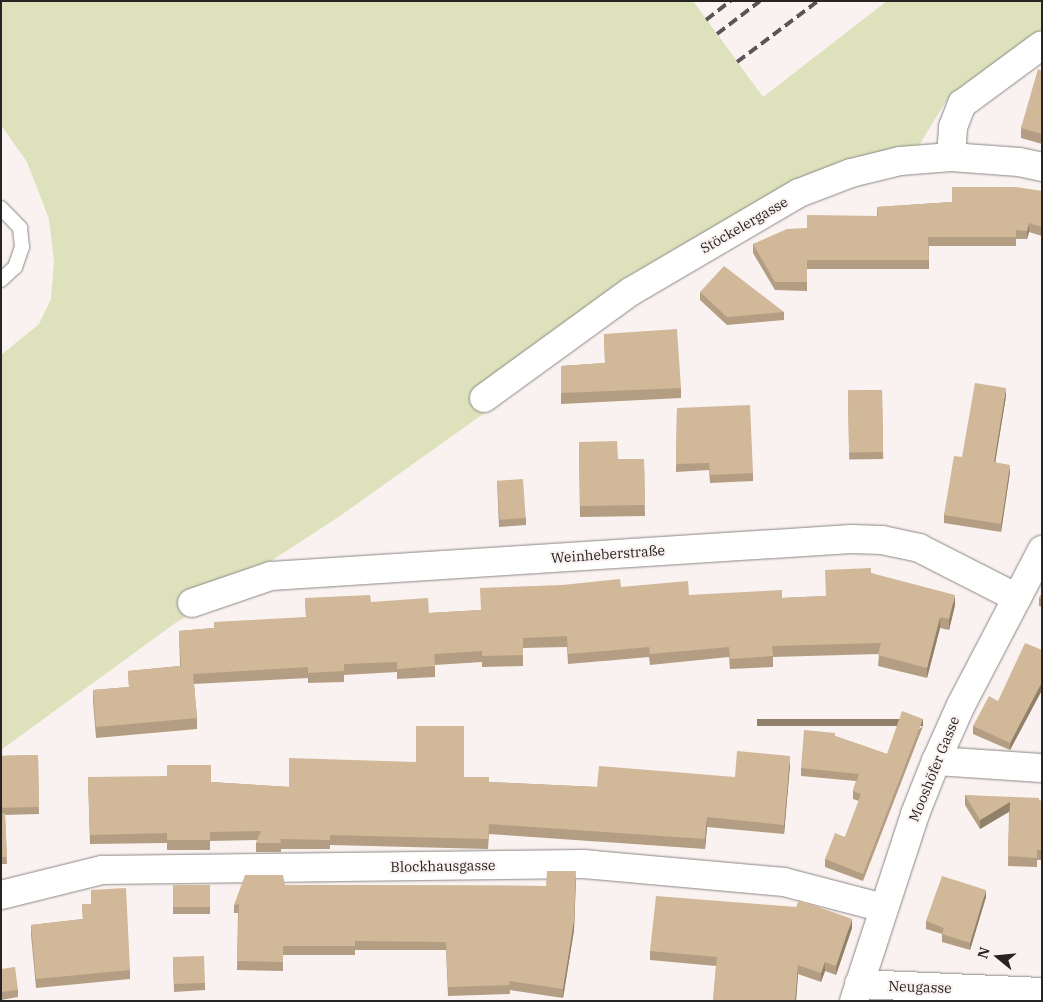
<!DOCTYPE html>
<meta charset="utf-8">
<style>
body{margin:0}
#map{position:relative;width:1043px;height:1002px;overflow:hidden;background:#f9f2f0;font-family:"IBM Plex Serif",serif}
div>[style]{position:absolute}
.green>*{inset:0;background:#dde2bc}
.roads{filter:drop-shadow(0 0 1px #8c8684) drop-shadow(0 0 1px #8c8684)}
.lane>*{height:14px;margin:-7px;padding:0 7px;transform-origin:7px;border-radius:7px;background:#fff}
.street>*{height:28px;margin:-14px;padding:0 14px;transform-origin:14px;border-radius:14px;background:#fff}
.rail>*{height:4px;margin-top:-2px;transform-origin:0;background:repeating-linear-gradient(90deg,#5a5655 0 10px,transparent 0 15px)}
.wall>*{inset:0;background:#b49e83;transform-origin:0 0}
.shaded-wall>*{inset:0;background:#92816a;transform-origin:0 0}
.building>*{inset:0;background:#d1b898;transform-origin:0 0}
span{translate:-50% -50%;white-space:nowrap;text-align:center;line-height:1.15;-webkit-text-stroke:4px #f9f2f0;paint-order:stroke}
.street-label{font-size:14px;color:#272423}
.frame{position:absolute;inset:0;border:2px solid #272423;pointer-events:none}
.north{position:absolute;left:973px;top:932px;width:50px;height:50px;-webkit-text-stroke:4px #f9f2f0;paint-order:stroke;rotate:287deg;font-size:14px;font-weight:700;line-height:20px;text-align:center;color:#272423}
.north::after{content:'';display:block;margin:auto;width:18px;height:22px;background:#272423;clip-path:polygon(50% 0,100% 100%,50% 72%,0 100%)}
</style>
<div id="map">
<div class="green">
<i style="clip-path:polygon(1px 1px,693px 1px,763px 97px,887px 1px,1042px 1px,1042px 33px,948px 98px,918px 147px,795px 180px,626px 277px,473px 389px,486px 412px,340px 516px,174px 624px,1px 750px,1px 355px,39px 324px,51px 299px,54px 262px,49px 219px,27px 162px,1px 125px)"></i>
</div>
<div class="roads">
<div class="lane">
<i style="left:1px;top:208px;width:28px;rotate:46deg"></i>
<i style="left:20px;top:228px;width:19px;rotate:84deg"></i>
<i style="left:22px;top:247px;width:21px;rotate:109deg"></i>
<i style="left:15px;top:267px;width:19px;rotate:137deg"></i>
</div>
<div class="street">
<i style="left:951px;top:157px;width:30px;rotate:-86deg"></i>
<i style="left:953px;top:127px;width:25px;rotate:-69deg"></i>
<i style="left:962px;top:104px;width:99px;rotate:-36.4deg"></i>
<i style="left:484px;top:398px;width:180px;rotate:-36deg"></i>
<i style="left:630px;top:292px;width:196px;rotate:-30.4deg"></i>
<i style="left:799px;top:193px;width:56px;rotate:-21deg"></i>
<i style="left:851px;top:173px;width:50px;rotate:-13.8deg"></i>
<i style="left:900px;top:161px;width:51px;rotate:-4.5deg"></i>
<i style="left:951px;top:157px;width:68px;rotate:4.2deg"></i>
<i style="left:1019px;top:162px;width:24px;rotate:12deg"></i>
<i style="left:192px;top:603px;width:83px;rotate:-18.9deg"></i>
<i style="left:271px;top:576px;width:581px;rotate:-3.65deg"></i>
<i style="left:851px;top:539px;width:31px;rotate:2deg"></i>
<i style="left:882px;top:540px;width:38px;rotate:12deg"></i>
<i style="left:919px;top:548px;width:110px;rotate:27deg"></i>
<i style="left:936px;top:761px;width:106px;rotate:3.8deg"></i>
<i style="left:1px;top:895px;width:104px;rotate:-13.9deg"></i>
<i style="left:102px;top:870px;width:481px;rotate:-0.7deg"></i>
<i style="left:583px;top:864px;width:202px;rotate:5.1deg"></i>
<i style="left:784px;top:882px;width:103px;rotate:14.6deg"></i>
<i style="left:859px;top:984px;width:183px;rotate:2.5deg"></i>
<i style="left:854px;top:1001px;width:197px;rotate:-71.9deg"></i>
<i style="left:915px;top:814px;width:57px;rotate:-68.4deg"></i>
<i style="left:936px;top:761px;width:61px;rotate:-65.9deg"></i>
<i style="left:961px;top:705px;width:175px;rotate:-62.4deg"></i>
</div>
</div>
<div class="rail">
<i style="left:706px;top:20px;width:31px;rotate:-38deg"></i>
<i style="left:717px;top:34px;width:54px;rotate:-37.5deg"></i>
<i style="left:737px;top:62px;width:101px;rotate:-37deg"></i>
</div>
<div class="wall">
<i style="clip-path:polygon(1042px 71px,1042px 144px,1021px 138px,1021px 128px)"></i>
<i style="clip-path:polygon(1042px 191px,1042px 236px,1029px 232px,1027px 239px,1016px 239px,1016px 246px,929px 246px,929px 269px,807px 269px,807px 291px,775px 290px,753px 253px,753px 244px,807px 228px,877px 216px,877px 207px,952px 202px)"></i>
<i style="clip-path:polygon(700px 292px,784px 312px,784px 320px,727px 325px,700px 300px)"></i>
<i style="clip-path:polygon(604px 334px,681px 388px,681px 398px,561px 404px,561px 366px,605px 363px)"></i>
<i style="left:882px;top:390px;width:69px;height:34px;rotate:89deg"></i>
<i style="clip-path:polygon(1006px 396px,995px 462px,1010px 472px,1001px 532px,944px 523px,944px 515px,962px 457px)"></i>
<i style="clip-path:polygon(677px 408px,753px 473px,753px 481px,710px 483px,709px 470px,676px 472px)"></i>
<i style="clip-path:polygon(579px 442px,618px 459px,644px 459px,645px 516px,580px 517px)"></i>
<i style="clip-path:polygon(497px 481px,526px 518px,526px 525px,499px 527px)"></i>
<i style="clip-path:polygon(871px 573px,955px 605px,949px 630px,940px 628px,927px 678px,878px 666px,879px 654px,773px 657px,773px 667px,730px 669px,729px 657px,650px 665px,649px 657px,568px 664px,567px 647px,523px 648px,523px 666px,482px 667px,482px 662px,435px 665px,435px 677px,397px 679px,397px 672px,344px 675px,344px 682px,308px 683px,308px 678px,194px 684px,197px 718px,197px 729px,96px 738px,93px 701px,93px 690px,129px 687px,128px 671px,180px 666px,179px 631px,214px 628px,306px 617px,305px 598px,371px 602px,429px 613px,481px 610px,621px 587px,689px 595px,782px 598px,825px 596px)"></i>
<i style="clip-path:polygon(1042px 593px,1042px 607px,1039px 606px,1039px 598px)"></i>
<i style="clip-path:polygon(1042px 650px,1042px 690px,1010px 750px,973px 734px,973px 726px,998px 701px)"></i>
<i style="clip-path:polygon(923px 726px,863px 881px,825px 867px,825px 859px,845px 837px,859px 801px,853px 799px,853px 791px,856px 781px,801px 776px,801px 768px,835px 736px,887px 754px)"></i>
<i style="clip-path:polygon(38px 755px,39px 814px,5px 815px,7px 864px,1px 864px,1px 756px)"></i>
<i style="clip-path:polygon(790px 765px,784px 834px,707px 827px,705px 849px,489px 834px,488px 849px,330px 845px,330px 849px,281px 849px,281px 852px,256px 852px,256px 843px,257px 840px,210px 841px,210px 850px,167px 850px,167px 843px,90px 844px,88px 777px,211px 782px,289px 787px,464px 777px,489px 782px,597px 787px,735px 777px)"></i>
<i style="clip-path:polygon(965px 795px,1042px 801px,1042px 860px,1037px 860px,1037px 867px,1008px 866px,1009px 812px,980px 829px,965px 805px)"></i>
<i style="clip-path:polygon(576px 880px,574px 930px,563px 998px,510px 990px,510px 994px,448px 996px,446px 950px,355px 950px,355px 955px,283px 955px,283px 971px,237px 970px,238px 913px,234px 913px,234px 905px,285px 885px,546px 886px)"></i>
<i style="left:210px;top:885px;width:29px;height:37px;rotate:90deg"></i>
<i style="clip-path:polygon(986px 897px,970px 950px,942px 942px,942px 934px,926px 929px,926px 921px)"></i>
<i style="clip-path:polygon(82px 904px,130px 970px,130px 979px,36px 988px,31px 935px,31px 925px,83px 919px)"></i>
<i style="clip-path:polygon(852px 928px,836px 975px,825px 971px,821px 982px,798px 974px,796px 1001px,713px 1001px,716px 966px,650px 960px,650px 951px)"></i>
<i style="clip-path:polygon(173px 958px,205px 983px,205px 990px,174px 992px)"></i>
<i style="clip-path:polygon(1px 969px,18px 990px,18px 997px,1px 1000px)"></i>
</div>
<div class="shaded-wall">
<i style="clip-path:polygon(1029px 223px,1029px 232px,1027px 239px,1027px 231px)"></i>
<i style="clip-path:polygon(1006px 388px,1006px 396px,994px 470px,994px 462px)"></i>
<i style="clip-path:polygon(1010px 465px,1010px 472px,1001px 532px,1001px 524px)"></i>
<i style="clip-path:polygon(955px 595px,955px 605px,949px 630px,949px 619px)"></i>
<i style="clip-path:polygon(940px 617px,940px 628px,927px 678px,927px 668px)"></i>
<i style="clip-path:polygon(1042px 682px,1042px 690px,1010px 750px,1010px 743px)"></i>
<i style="left:923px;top:719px;width:7px;height:166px;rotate:90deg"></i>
<i style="clip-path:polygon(790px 756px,790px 765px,784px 834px,784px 825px)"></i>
<i style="clip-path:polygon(1010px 802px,1010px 811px,980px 829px,980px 820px)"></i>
<i style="clip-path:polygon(707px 817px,707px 827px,705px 849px,705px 839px)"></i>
<i style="clip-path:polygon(576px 871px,574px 930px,563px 998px,563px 989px)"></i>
<i style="clip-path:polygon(986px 890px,986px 897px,970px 950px,970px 943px)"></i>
<i style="clip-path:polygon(852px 919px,852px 928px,836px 975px,836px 966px)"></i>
<i style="clip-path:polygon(825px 962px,825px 971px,821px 982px,821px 973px)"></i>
<i style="clip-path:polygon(798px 965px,798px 974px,796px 1001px,795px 1001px)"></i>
</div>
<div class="building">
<i style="clip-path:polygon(1038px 69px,1042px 71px,1042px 134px,1021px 128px)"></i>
<i style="clip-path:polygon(952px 187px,1016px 187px,1042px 191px,1042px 227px,1029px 223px,1027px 231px,1016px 230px,1016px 237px,928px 237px,929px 260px,807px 260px,807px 282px,775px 282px,753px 244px,787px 229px,807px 228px,807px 215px,878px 216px,877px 207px,952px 202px)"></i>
<i style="clip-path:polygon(724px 266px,784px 312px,727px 317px,700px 292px)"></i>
<i style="clip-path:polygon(677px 329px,681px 388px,561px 393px,561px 366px,605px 363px,604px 334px)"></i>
<i style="clip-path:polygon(975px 383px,1006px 388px,994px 462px,1010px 465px,1001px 524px,944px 515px,954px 456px,962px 457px)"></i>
<i style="left:882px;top:390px;width:62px;height:34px;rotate:89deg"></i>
<i style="clip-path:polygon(750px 405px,753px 473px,710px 475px,709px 463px,676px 464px,677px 408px)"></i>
<i style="clip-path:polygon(617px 441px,618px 459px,644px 459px,645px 505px,580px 506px,579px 442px)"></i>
<i style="left:523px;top:479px;width:39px;height:26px;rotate:86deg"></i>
<i style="clip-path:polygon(871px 568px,871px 573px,955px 595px,949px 619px,940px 617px,927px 668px,878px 655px,881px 643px,772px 646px,773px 656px,730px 659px,729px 647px,650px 654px,649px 647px,568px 654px,567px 636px,523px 638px,523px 655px,482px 656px,482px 651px,434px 654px,435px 666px,397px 669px,397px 662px,344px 664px,344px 671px,308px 673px,308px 667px,193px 674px,197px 718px,96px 727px,93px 690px,129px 687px,128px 671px,181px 666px,179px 631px,214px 628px,214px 622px,306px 617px,305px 598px,370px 595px,371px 602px,428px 598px,429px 613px,481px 610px,480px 588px,562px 585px,620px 579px,621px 587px,688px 581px,689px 595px,782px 590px,782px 598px,826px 596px,825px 570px)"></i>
<i style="clip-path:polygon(1042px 593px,1042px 600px,1039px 598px)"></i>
<i style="clip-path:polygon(1025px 643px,1042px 650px,1042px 682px,1010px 743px,973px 726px,989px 696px,998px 701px)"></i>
<i style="clip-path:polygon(902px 711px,923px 719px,863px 874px,825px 859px,835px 833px,845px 837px,861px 794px,853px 791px,859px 774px,801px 768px,804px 730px,835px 733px,835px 736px,887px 754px)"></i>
<i style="clip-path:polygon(416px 726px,464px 726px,464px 777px,489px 777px,489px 782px,597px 787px,599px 766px,735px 777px,737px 751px,790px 756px,784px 825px,707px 817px,705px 839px,489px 824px,488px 839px,330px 835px,330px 840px,280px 839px,281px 843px,256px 843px,261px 831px,210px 832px,210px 840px,167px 840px,167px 833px,90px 835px,88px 777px,167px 776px,167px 765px,211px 765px,211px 782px,289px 787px,289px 758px,416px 762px)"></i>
<i style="left:38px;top:755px;width:52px;height:37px;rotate:89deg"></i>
<i style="clip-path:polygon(965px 795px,1039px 798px,1039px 800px,1042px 801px,1042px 850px,1037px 850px,1037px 858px,1008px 856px,1010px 802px,980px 820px)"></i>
<i style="clip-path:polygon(5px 813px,7px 857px,1px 857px,1px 814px)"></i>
<i style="clip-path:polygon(547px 871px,576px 871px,574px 921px,563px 989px,509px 981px,510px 985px,448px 987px,446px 942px,355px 941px,355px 946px,283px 946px,283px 962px,237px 961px,239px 904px,234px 905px,245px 875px,283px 875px,285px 885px,546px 886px)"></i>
<i style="clip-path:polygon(942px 876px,986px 890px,970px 943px,942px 934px,944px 928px,926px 921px)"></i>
<i style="left:210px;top:885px;width:22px;height:37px;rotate:90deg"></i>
<i style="clip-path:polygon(126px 888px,130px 970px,36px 979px,31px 925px,83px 919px,82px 904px,91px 904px,91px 890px)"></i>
<i style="clip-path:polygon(656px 896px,796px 907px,799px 900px,852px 919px,836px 966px,825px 962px,821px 973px,798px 965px,795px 1001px,713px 1001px,717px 957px,650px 951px)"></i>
<i style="left:204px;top:956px;width:27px;height:31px;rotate:88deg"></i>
<i style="clip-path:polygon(15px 967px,18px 990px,1px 992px,1px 969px)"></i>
</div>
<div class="street-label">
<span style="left:744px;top:225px;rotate:-30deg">Stöckelergasse</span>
<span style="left:608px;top:554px;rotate:-4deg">Weinheberstraße</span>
<span style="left:934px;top:769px;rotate:-68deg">Mooshöfer Gasse</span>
<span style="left:443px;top:866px;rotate:-1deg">Blockhausgasse</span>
<span style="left:920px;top:987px;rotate:2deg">Neugasse</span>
</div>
<div class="frame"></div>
<div class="north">N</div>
</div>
